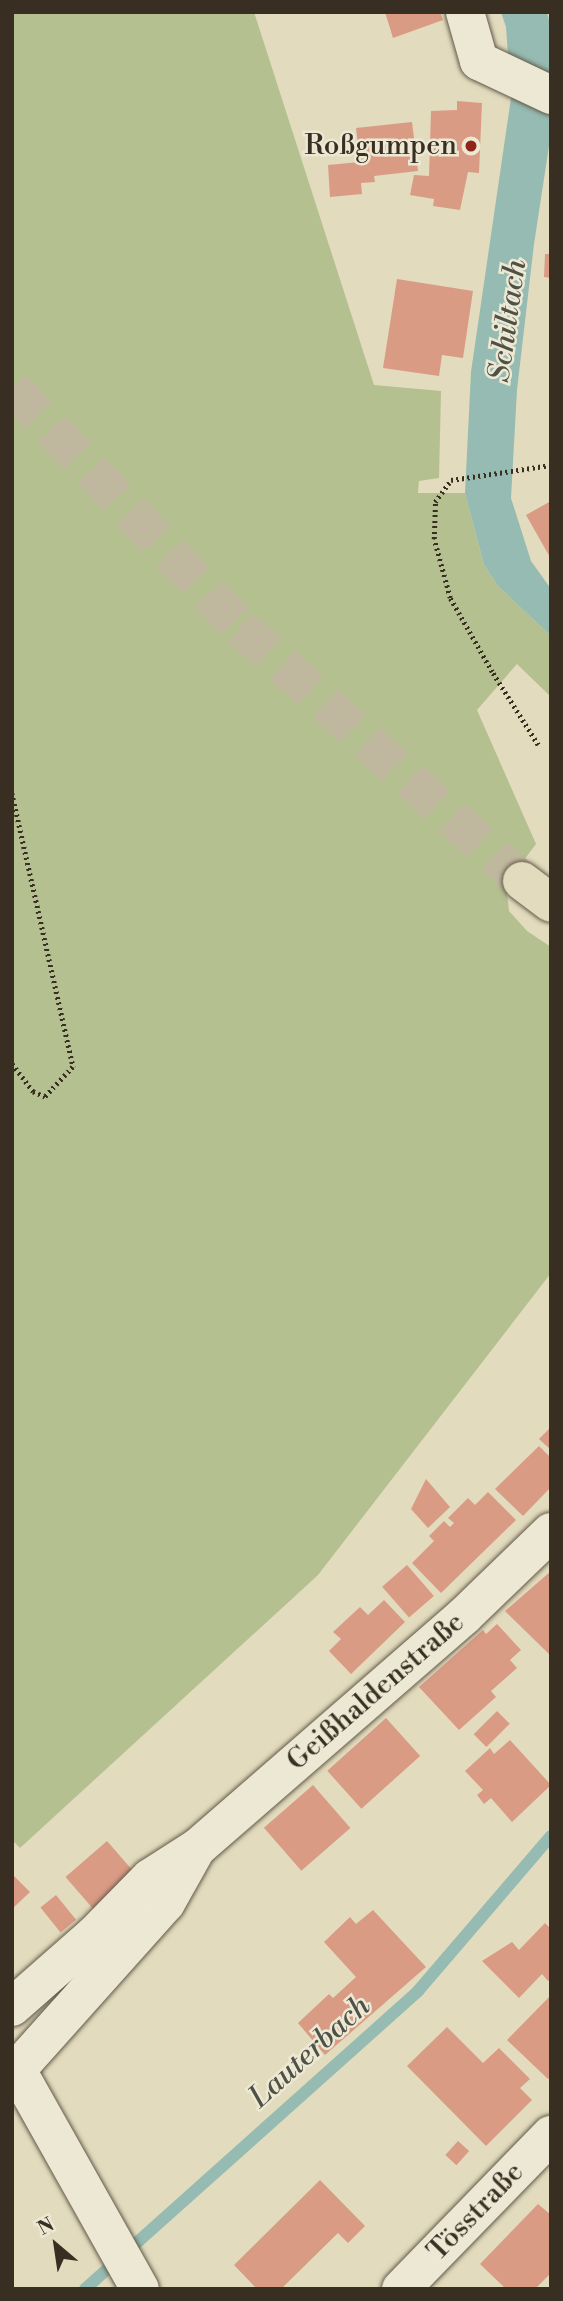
<!DOCTYPE html>
<meta charset="utf-8">
<style>
body{margin:0}
#map{position:relative;width:563px;height:2301px;overflow:hidden;background:#e2dbbd;font-family:"Libre Bodoni",serif}
div>[style]{position:absolute}
.green>*{inset:0;background:#b4c090}
.water>*{inset:0;background:#95bbb2}
.stream>*{height:12px;margin:-6px;padding:0 6px;transform-origin:6px;border-radius:6px;background:#95bbb2}
.building>*{inset:0;background:#da9b85;transform-origin:0 0}
.major-tunnel>*{height:38px;margin-top:-19px;transform-origin:0;background:repeating-linear-gradient(90deg,#c0b89e 0 38px,transparent 0 57px)}
.path>*{height:4.5px;margin-top:-2.25px;transform-origin:0;background:repeating-linear-gradient(90deg,#392e22 0 2px,transparent 0 5.5px)}
.roads{filter:drop-shadow(0 0 2px #635949) drop-shadow(0 0 2px #635949)}
.minor>*{height:38px;margin:-19px;padding:0 19px;transform-origin:19px;border-radius:19px;background:#ece8d4}
.major>*{height:38px;margin:-19px;padding:0 19px;transform-origin:19px;border-radius:19px;background:#e2dbbd}
.dots>*{width:19px;height:19px;translate:-50% -50%;box-sizing:border-box;border:4px solid #ece8d4;border-radius:50%}
span{translate:-50% -50%;white-space:nowrap;text-align:center;line-height:1.15;-webkit-text-stroke:5px #ece8d4;paint-order:stroke}
.poi-label{font-size:28px;color:#392e22}
.right{translate:-100% -50%;text-align:right}
.street-label{font-size:28px;color:#392e22}
.water-label{font-size:30px;color:#505146;font-style:italic}
.frame{position:absolute;inset:0;border:14px solid #392e22;pointer-events:none}
.north{position:absolute;left:21px;top:2210px;width:70px;height:70px;-webkit-text-stroke:5px #ece8d4;paint-order:stroke;rotate:331deg;font-size:19px;font-weight:700;line-height:28px;text-align:center;color:#392e22}
.north::after{content:'';display:block;margin:auto;width:24px;height:32px;background:#392e22;clip-path:polygon(50% 0,100% 100%,50% 72%,0 100%)}
</style>
<div id="map">
<div class="green">
<i style="clip-path:polygon(12px 12px,254px 12px,374px 385px,441px 391px,439px 478px,419px 481px,418px 493px,465px 493px,484px 565px,498px 586px,551px 636px,551px 697px,517px 664px,477px 710px,536px 844px,506px 884px,509px 911px,527px 931px,551px 947px,551px 1273px,318px 1575px,20px 1848px,12px 1840px)"></i>
</div>
<div class="water">
<i style="clip-path:polygon(501px 12px,547px 12px,551px 28px,551px 133px,534px 244px,517px 390px,511px 498px,531px 561px,551px 589px,551px 636px,498px 586px,484px 565px,465px 493px,471px 372px,511px 98px,506px 27px)"></i>
</div>
<div class="stream">
<i style="left:85px;top:2289px;width:447px;rotate:-41.8deg"></i>
<i style="left:418px;top:1991px;width:204px;rotate:-49.4deg"></i>
</div>
<div class="building">
<i style="clip-path:polygon(385px 12px,440px 12px,443px 20px,393px 38px)"></i>
<i style="clip-path:polygon(457px 101px,482px 103px,479px 173px,468px 172px,460px 210px,433px 206px,434px 199px,410px 195px,414px 175px,429px 176px,431px 111px,457px 110px)"></i>
<i style="clip-path:polygon(412px 122px,418px 171px,374px 176px,375px 182px,361px 183px,362px 194px,330px 197px,328px 165px,360px 162px,356px 128px)"></i>
<i style="clip-path:polygon(545px 254px,551px 254px,551px 278px,544px 277px)"></i>
<i style="clip-path:polygon(397px 279px,473px 291px,463px 358px,442px 355px,439px 376px,383px 368px)"></i>
<i style="clip-path:polygon(551px 501px,551px 559px,526px 515px)"></i>
<i style="clip-path:polygon(551px 1427px,551px 1450px,539px 1439px)"></i>
<i style="clip-path:polygon(539px 1446px,551px 1458px,551px 1487px,523px 1516px,495px 1489px)"></i>
<i style="clip-path:polygon(426px 1479px,450px 1507px,428px 1528px,411px 1509px)"></i>
<i style="clip-path:polygon(488px 1492px,516px 1520px,441px 1593px,412px 1563px,434px 1541px,429px 1536px,444px 1521px,450px 1527px,454px 1523px,448px 1518px,468px 1498px,475px 1505px)"></i>
<i style="left:407px;top:1565px;width:41px;height:33px;rotate:49deg"></i>
<i style="clip-path:polygon(551px 1571px,551px 1656px,505px 1611px)"></i>
<i style="clip-path:polygon(384px 1600px,405px 1622px,351px 1674px,329px 1651px,341px 1639px,333px 1632px,360px 1607px,368px 1615px)"></i>
<i style="clip-path:polygon(497px 1624px,521px 1650px,510px 1660px,517px 1668px,491px 1691px,496px 1697px,459px 1730px,419px 1687px,483px 1630px,486px 1634px)"></i>
<i style="left:497px;top:1711px;width:18px;height:33px;rotate:45deg"></i>
<i style="left:386px;top:1718px;width:51px;height:79px;rotate:48deg"></i>
<i style="clip-path:polygon(510px 1740px,551px 1785px,512px 1822px,491px 1798px,484px 1804px,477px 1795px,483px 1790px,465px 1771px,490px 1748px,494px 1754px)"></i>
<i style="left:313px;top:1785px;width:57px;height:65px;rotate:49deg"></i>
<i style="left:107px;top:1841px;width:43px;height:55px;rotate:49deg"></i>
<i style="clip-path:polygon(12px 1874px,30px 1892px,12px 1909px)"></i>
<i style="left:56px;top:1895px;width:32px;height:20px;rotate:51deg"></i>
<i style="clip-path:polygon(373px 1910px,426px 1967px,325px 2055px,298px 2023px,329px 1994px,333px 1998px,356px 1977px,324px 1942px,350px 1917px,356px 1924px)"></i>
<i style="clip-path:polygon(545px 1923px,551px 1929px,551px 1978px,548px 1981px,542px 1974px,519px 1998px,482px 1961px,512px 1942px,519px 1950px)"></i>
<i style="clip-path:polygon(551px 1995px,551px 2077px,548px 2079px,507px 2040px)"></i>
<i style="clip-path:polygon(447px 2027px,483px 2063px,499px 2048px,530px 2079px,520px 2088px,532px 2100px,486px 2146px,407px 2066px)"></i>
<i style="left:458px;top:2141px;width:15px;height:19px;rotate:42deg"></i>
<i style="clip-path:polygon(320px 2180px,365px 2226px,348px 2243px,338px 2233px,281px 2289px,257px 2289px,234px 2265px)"></i>
<i style="clip-path:polygon(538px 2204px,551px 2215px,551px 2273px,535px 2289px,506px 2289px,480px 2264px)"></i>
</div>
<div class="major-tunnel">
<i style="left:12px;top:388px;width:330px;rotate:46.3deg"></i>
<i style="left:240px;top:627px;width:380px;rotate:42deg"></i>
</div>
<div class="path">
<i style="left:538px;top:745px;width:86px;rotate:-122.2deg"></i>
<i style="left:492px;top:672px;width:85px;rotate:-119.6deg"></i>
<i style="left:450px;top:598px;width:61px;rotate:-105.2deg"></i>
<i style="left:434px;top:539px;width:37px;rotate:-88deg"></i>
<i style="left:435px;top:502px;width:27px;rotate:-54deg"></i>
<i style="left:451px;top:480px;width:101px;rotate:-8.5deg"></i>
<i style="left:12px;top:793px;width:281px;rotate:77.4deg"></i>
<i style="left:73px;top:1067px;width:41px;rotate:133deg"></i>
<i style="left:45px;top:1097px;width:13px;rotate:-157deg"></i>
<i style="left:33px;top:1092px;width:35px;rotate:-127deg"></i>
</div>
<div class="roads">
<div class="minor">
<i style="left:465px;top:12px;width:51px;rotate:74.1deg"></i>
<i style="left:479px;top:61px;width:80px;rotate:25.3deg"></i>
<i style="left:12px;top:2007px;width:109px;rotate:-41.3deg"></i>
<i style="left:94px;top:1935px;width:80px;rotate:-45.5deg"></i>
<i style="left:150px;top:1878px;width:56px;rotate:-32.6deg"></i>
<i style="left:197px;top:1848px;width:354px;rotate:-41deg"></i>
<i style="left:464px;top:1616px;width:121px;rotate:-44deg"></i>
<i style="left:17px;top:2070px;width:251px;rotate:60.7deg"></i>
<i style="left:12px;top:2075px;width:231px;rotate:-48.2deg"></i>
<i style="left:166px;top:1903px;width:57px;rotate:-60.8deg"></i>
<i style="left:401px;top:2289px;width:215px;rotate:-45.8deg"></i>
</div>
<div class="major">
<i style="left:522px;top:881px;width:36px;rotate:37deg"></i>
</div>
</div>
<div class="dots">
<i style="left:471px;top:146px;background:#8f2418"></i>
</div>
<div class="poi-label">
<span class="right" style="left:457px;top:146px">Roßgumpen</span>
</div>
<div class="street-label">
<span style="left:376px;top:1692px;rotate:-41deg">Geißhaldenstraße</span>
<span style="left:476px;top:2212px;rotate:-46deg">Tösstraße</span>
</div>
<div class="water-label">
<span style="left:508px;top:321px;rotate:-82deg">Schiltach</span>
<span style="left:310px;top:2052px;rotate:-42deg">Lauterbach</span>
</div>
<div class="frame"></div>
<div class="north">N</div>
</div>
